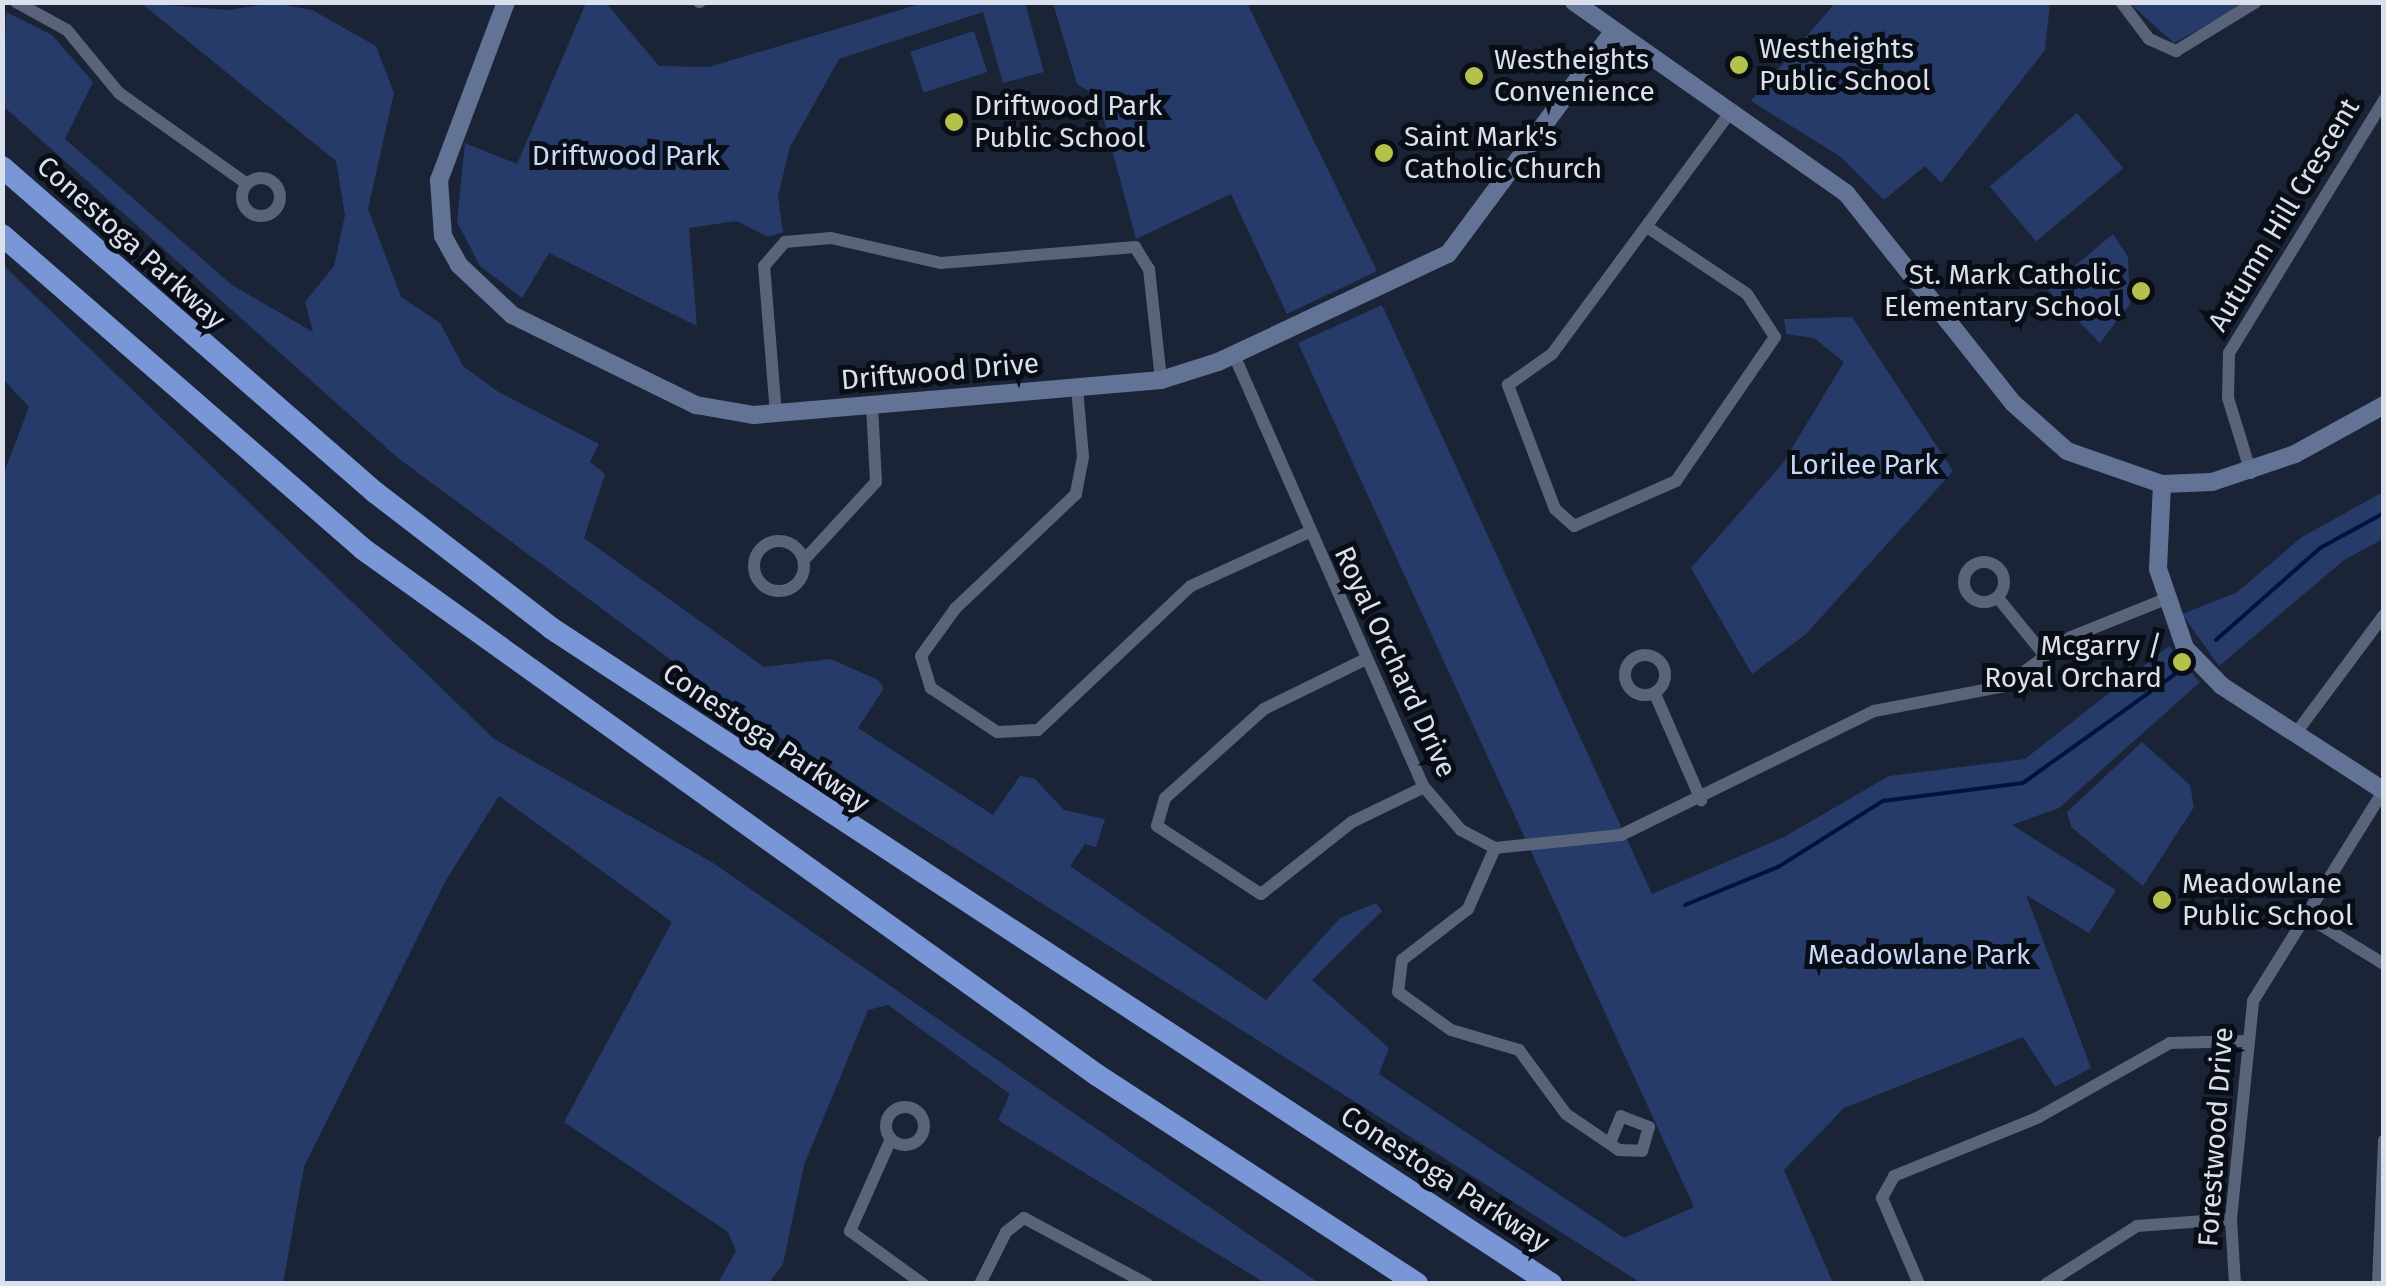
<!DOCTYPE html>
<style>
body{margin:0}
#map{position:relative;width:2386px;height:1286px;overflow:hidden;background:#1b2436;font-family:"Fira Sans",sans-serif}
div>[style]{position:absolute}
.green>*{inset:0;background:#263b6a;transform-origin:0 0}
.stream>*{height:4px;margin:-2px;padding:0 2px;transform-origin:2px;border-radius:2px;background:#03113d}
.street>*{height:12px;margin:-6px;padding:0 6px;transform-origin:6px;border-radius:6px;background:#596379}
.street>.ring{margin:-6px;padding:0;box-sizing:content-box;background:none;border:12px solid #596379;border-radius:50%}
.secondary>*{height:18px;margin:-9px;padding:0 9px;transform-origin:9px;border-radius:9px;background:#637395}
.highway>*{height:22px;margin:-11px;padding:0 11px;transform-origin:11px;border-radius:11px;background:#7997d6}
.dots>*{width:28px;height:28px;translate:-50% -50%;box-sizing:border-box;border:5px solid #090d15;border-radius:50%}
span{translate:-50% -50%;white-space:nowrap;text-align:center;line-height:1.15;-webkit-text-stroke:10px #090d15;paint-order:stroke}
.poi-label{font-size:28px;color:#dae0ec}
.left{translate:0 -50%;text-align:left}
.right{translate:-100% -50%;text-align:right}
.park-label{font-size:28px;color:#c8d8f8}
.street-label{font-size:28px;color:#dae0ec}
.frame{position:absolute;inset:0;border:5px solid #dae0ec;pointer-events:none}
</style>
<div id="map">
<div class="green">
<i style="clip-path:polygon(1836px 2px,2050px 3px,2045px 50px,1941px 183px,1925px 166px,1884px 200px,1841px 157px,1751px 101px)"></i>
<i style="clip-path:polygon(141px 3px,228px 10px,274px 3px,312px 10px,376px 46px,394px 93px,368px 209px,401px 297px,440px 323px,463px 366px,497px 391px,599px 444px,590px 462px,605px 474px,584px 538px,764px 667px,831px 659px,878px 680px,884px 688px,858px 728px,993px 815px,1020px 776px,1034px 778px,1064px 810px,1105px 819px,1096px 847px,1085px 844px,1070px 866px,1266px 1000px,1340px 918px,1376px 903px,1382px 911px,1312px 980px,1389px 1048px,1379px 1074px,1624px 1238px,1694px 1207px,1298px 343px,1382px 305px,1652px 894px,1784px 837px,1889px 776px,2025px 759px,2169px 646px,2200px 682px,2059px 808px,2012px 825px,2116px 890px,2089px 933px,2026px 895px,2091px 1068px,2055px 1087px,2023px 1037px,1844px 1108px,1784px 1170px,1833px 1283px,1641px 1283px,781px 738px,752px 733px,678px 665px,398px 458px,3px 106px,6px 12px,52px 35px,93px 82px,65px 139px,232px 285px,313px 332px,305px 302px,334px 266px,345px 215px,336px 161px)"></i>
<i style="clip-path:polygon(586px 3px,606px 3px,659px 66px,709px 67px,923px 3px,1025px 3px,1044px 72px,1003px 83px,983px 12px,839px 59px,790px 147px,778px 196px,783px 232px,768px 237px,737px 221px,689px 228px,697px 326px,549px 253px,522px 298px,480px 266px,457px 222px,465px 143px,517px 164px)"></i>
<i style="clip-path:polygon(1053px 3px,1247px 3px,1377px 271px,1287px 314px,1231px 194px,1136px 239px,1098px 97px,1077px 84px)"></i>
<i style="clip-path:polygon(2129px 3px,2247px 3px,2174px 43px)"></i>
<i style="left:974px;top:31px;width:43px;height:67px;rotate:72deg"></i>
<i style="left:2077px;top:113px;width:72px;height:114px;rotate:50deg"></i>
<i style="clip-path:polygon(2113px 234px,2128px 257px,2130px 304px,2100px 343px,2047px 289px)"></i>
<i style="clip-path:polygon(3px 265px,494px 739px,713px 863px,1319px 1283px,1265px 1283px,998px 1120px,1010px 1094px,888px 1005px,868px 1010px,804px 1165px,783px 1264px,769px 1283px,718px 1283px,736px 1251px,728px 1232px,564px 1122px,672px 922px,499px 796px,446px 880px,304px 1167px,283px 1283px,3px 1283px,2px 478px,29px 407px,3px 379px)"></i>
<i style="clip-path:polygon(1852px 317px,1953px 471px,1806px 634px,1752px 674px,1691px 568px,1783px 463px,1844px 362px,1814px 338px,1786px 334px,1784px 319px)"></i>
<i style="clip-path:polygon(2383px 492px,2383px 539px,2344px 560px,2219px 666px,2182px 614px,2236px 593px,2302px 537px)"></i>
<i style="clip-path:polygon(2142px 742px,2190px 785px,2194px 807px,2143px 886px,2071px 827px,2067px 812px)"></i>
</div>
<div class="stream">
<i style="left:2216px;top:640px;width:139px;rotate:-41.5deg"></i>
<i style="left:2320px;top:548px;width:73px;rotate:-28.7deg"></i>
<i style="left:1685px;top:905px;width:100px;rotate:-22.2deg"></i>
<i style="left:1778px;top:867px;width:124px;rotate:-32.2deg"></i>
<i style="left:1883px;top:801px;width:141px;rotate:-7.3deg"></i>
<i style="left:2023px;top:783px;width:186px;rotate:-35.6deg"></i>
</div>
<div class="street">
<i style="left:16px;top:2px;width:58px;rotate:28.8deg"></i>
<i style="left:67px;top:30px;width:82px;rotate:50.5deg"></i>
<i style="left:119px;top:93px;width:157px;rotate:35.4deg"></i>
<i style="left:699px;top:2px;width:1px"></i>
<i style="left:2121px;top:2px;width:46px;rotate:52.9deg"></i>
<i style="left:2149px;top:39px;width:30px;rotate:24deg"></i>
<i style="left:2176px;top:51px;width:94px;rotate:-31.5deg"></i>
<i class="ring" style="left:242px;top:178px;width:26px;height:26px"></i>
<i style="left:1647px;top:227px;width:120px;rotate:33.8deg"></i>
<i style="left:1747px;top:294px;width:51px;rotate:56.9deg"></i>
<i style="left:1775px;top:337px;width:175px;rotate:124.5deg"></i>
<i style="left:1676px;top:481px;width:111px;rotate:156.2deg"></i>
<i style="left:1574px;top:526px;width:25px;rotate:-138deg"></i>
<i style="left:1555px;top:509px;width:133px;rotate:-110.8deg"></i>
<i style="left:1508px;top:385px;width:54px;rotate:-35.2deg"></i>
<i style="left:1552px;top:354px;width:300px;rotate:-53.6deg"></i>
<i style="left:1234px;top:355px;width:472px;rotate:66.3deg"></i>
<i style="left:1424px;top:787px;width:57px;rotate:49.3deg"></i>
<i style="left:1461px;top:830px;width:38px;rotate:28deg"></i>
<i style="left:1495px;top:848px;width:127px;rotate:-5.9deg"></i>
<i style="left:1621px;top:835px;width:282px;rotate:-26.1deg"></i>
<i style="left:1874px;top:711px;width:133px;rotate:-10.8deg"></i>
<i style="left:2005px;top:686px;width:82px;rotate:-36.6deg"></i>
<i style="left:2071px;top:637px;width:99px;rotate:-21.9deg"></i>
<i style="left:1077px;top:388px;width:69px;rotate:85deg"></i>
<i style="left:1083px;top:457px;width:38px;rotate:101deg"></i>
<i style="left:1076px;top:494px;width:167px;rotate:136.5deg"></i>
<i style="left:955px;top:609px;width:58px;rotate:125.9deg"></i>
<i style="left:921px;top:656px;width:34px;rotate:73deg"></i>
<i style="left:931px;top:688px;width:79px;rotate:33.7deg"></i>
<i style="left:997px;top:732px;width:41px;rotate:-2.8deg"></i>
<i style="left:1038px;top:730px;width:210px;rotate:-43.3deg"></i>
<i style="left:1191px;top:586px;width:128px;rotate:-24.6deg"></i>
<i style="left:776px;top:414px;width:148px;rotate:-94.6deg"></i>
<i style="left:764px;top:266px;width:32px;rotate:-49deg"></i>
<i style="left:785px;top:242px;width:46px;rotate:-5deg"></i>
<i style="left:831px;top:238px;width:113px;rotate:12.8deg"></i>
<i style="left:941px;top:263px;width:195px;rotate:-4.7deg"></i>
<i style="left:1135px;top:247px;width:26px;rotate:58deg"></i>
<i style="left:1149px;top:269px;width:112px;rotate:83.8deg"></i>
<i style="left:2251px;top:473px;width:78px;rotate:-107deg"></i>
<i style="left:2228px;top:398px;width:45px;rotate:-88.7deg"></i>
<i style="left:2229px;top:353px;width:297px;rotate:-58.5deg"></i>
<i class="ring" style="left:754px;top:541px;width:38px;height:38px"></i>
<i style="left:804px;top:560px;width:106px;rotate:-47.3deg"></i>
<i style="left:876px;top:482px;width:76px;rotate:-93deg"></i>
<i class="ring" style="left:1964px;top:562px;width:28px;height:28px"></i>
<i style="left:1998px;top:598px;width:76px;rotate:50.9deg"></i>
<i class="ring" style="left:1625px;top:655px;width:28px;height:28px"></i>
<i style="left:1366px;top:659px;width:114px;rotate:153.9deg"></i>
<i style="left:1264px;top:709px;width:133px;rotate:138deg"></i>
<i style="left:1165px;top:798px;width:29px;rotate:106deg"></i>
<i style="left:1157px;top:826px;width:124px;rotate:33.2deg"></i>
<i style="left:1261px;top:894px;width:116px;rotate:-38.4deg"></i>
<i style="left:1352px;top:822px;width:80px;rotate:-25.9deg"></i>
<i style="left:1655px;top:694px;width:116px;rotate:66.5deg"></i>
<i style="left:2296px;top:733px;width:147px;rotate:-53.3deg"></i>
<i style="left:1495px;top:848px;width:67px;rotate:113.9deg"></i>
<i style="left:1468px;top:909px;width:83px;rotate:142.3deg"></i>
<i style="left:1402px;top:960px;width:32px;rotate:97deg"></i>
<i style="left:1398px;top:992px;width:65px;rotate:35.6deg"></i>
<i style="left:1451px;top:1030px;width:71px;rotate:16.4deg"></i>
<i style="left:1519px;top:1050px;width:79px;rotate:53.7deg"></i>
<i style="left:1566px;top:1114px;width:64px;rotate:34.2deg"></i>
<i style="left:1619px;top:1150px;width:23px;rotate:2deg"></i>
<i style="left:1642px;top:1151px;width:25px;rotate:-74deg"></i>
<i style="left:1649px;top:1127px;width:30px;rotate:-159deg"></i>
<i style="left:1621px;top:1116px;width:27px;rotate:112deg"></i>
<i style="left:2301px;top:913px;width:97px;rotate:31.6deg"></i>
<i class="ring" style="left:886px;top:1107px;width:26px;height:26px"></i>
<i style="left:891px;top:1139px;width:101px;rotate:114deg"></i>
<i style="left:850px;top:1231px;width:90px;rotate:36deg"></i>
<i style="left:980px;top:1284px;width:58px;rotate:-63.4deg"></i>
<i style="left:1006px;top:1232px;width:23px;rotate:-38deg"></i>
<i style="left:1024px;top:1218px;width:140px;rotate:28.2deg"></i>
<i style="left:1919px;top:1284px;width:94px;rotate:-113.3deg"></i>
<i style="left:1882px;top:1198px;width:25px;rotate:-61deg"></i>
<i style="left:1894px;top:1176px;width:154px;rotate:-22.1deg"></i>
<i style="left:2037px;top:1118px;width:153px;rotate:-29.4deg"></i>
<i style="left:2170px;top:1043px;width:74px;rotate:-1.5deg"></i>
<i style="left:2046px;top:1284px;width:108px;rotate:-32.5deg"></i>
<i style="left:2137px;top:1226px;width:94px;rotate:-4.3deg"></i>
<i style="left:2235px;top:1284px;width:65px;rotate:-93.5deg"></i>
<i style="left:2231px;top:1219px;width:219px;rotate:-84.2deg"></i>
<i style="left:2253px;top:1001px;width:247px;rotate:-58.2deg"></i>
<i style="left:2378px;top:1284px;width:144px;rotate:-87.6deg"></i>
</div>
<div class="secondary">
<i style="left:506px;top:2px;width:190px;rotate:110.6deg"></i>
<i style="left:439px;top:180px;width:56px;rotate:85.9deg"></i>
<i style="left:443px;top:236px;width:33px;rotate:61deg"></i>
<i style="left:459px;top:265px;width:73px;rotate:43.3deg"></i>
<i style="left:512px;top:315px;width:205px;rotate:26.1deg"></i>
<i style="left:696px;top:405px;width:59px;rotate:9.8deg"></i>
<i style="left:754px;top:415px;width:409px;rotate:-4.9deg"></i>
<i style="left:1161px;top:380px;width:60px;rotate:-17.5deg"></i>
<i style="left:1218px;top:362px;width:254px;rotate:-25.2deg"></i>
<i style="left:1448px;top:254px;width:272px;rotate:-53.4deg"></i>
<i style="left:1574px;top:2px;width:332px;rotate:35.1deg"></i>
<i style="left:1846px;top:193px;width:268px;rotate:51.5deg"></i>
<i style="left:2013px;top:403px;width:72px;rotate:41.6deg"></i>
<i style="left:2067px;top:451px;width:101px;rotate:19.2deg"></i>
<i style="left:2162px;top:484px;width:50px;rotate:-2.3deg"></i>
<i style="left:2212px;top:482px;width:88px;rotate:-18.6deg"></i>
<i style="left:2295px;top:454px;width:102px;rotate:-28.8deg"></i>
<i style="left:2162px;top:484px;width:85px;rotate:92.7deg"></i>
<i style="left:2158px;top:569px;width:83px;rotate:71.1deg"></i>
<i style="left:2185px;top:648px;width:53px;rotate:45.8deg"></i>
<i style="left:2222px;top:686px;width:193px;rotate:32.9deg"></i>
</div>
<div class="highway">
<i style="left:2px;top:167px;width:496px;rotate:41.1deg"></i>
<i style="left:376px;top:493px;width:221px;rotate:37.6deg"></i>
<i style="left:551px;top:628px;width:1196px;rotate:33.26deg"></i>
<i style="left:2px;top:235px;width:478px;rotate:41deg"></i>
<i style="left:363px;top:549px;width:903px;rotate:35.63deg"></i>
<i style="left:1097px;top:1075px;width:382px;rotate:33.1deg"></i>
</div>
<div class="dots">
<i style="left:1739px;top:65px;background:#b4c24b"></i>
<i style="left:1474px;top:76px;background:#b4c24b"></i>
<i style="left:954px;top:122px;background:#b4c24b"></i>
<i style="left:1384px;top:153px;background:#b4c24b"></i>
<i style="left:2141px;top:291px;background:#b4c24b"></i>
<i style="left:2182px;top:662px;background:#b4c24b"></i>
<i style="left:2162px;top:900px;background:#b4c24b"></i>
</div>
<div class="poi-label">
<span class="left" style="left:1759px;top:65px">Westheights<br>Public School</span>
<span class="left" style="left:1494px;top:76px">Westheights<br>Convenience</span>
<span class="left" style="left:974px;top:122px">Driftwood Park<br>Public School</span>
<span class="left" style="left:1404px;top:153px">Saint Mark's<br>Catholic Church</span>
<span class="right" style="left:2121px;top:291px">St. Mark Catholic<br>Elementary School</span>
<span class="right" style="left:2162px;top:662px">Mcgarry /<br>Royal Orchard</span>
<span class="left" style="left:2182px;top:900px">Meadowlane<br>Public School</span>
</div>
<div class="park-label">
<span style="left:626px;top:156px">Driftwood Park</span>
<span style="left:1864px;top:465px">Lorilee Park</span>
<span style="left:1919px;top:955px">Meadowlane Park</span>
</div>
<div class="street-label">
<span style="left:2284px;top:215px;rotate:-59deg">Autumn Hill Crescent</span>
<span style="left:131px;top:243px;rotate:42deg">Conestoga Parkway</span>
<span style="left:940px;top:372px;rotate:-5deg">Driftwood Drive</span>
<span style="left:1395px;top:662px;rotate:65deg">Royal Orchard Drive</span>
<span style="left:766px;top:738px;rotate:34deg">Conestoga Parkway</span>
<span style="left:2216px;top:1137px;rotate:-86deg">Forestwood Drive</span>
<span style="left:1445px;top:1179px;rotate:33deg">Conestoga Parkway</span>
</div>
<div class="frame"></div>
</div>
